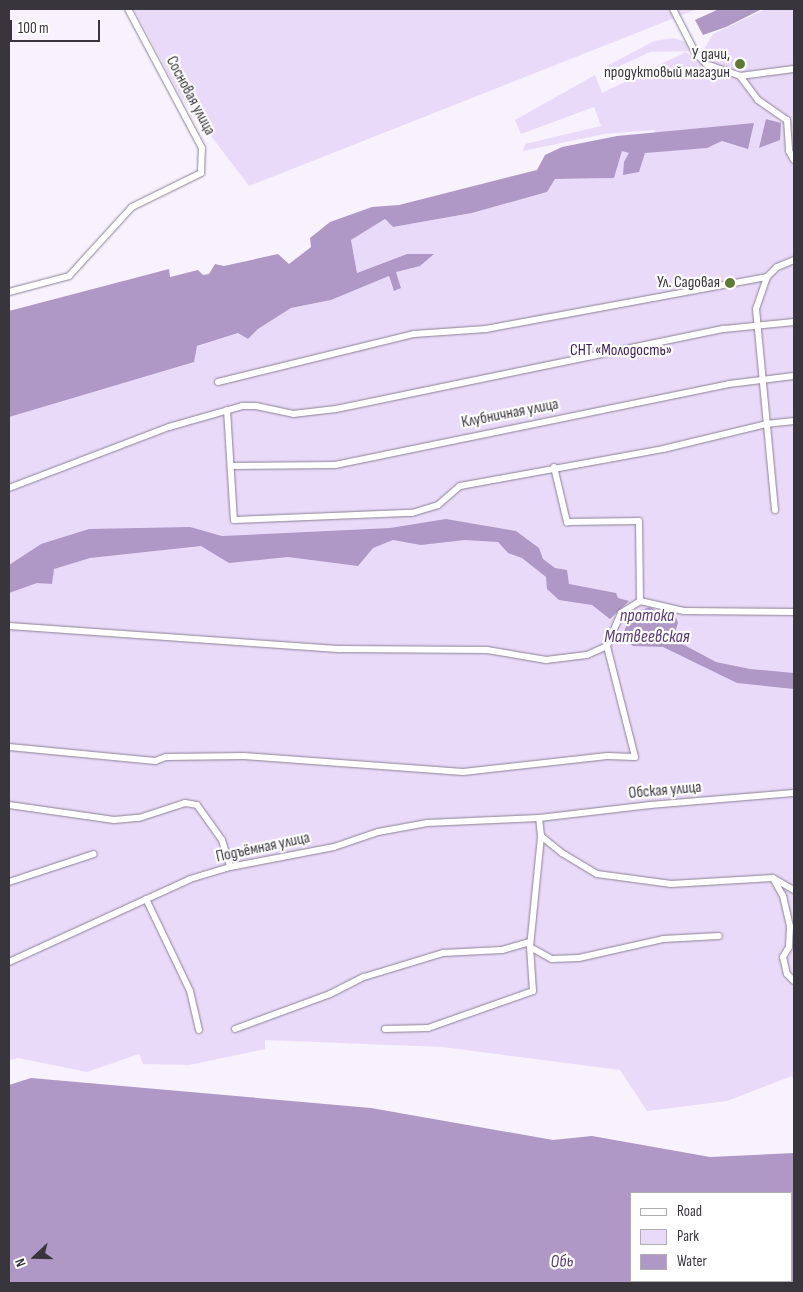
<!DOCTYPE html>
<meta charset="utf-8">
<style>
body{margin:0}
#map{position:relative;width:803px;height:1292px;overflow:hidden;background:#f8f1fe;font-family:"Sofia Sans Condensed",sans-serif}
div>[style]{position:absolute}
.green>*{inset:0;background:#eadafa}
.water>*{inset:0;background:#af98c6}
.roads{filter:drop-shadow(0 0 1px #8a8193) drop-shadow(0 0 1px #8a8193)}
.minor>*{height:6px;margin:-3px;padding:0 3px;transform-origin:3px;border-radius:3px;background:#fff}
.dots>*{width:14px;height:14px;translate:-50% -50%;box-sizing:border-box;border:2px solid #fff;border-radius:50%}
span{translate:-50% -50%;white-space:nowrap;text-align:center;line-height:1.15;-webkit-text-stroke:4.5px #fff;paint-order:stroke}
.poi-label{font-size:16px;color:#39353d}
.right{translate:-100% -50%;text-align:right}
.street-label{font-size:16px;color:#39353d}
.park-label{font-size:16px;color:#3c1d55}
.water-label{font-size:18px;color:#5a3a74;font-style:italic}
.frame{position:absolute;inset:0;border:10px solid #39353d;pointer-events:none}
.legend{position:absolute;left:630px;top:1192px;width:162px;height:90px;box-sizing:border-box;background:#fff;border:1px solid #b0aeb1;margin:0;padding:6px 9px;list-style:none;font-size:15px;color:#39353d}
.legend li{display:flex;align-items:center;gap:10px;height:25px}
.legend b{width:25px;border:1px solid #b0aeb1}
.north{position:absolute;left:10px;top:1232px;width:50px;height:50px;-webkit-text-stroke:4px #fff;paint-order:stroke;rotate:249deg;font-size:14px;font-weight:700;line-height:20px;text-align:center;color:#39353d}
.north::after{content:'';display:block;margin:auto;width:18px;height:22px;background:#39353d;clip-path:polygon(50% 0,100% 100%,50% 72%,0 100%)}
.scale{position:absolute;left:10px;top:20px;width:90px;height:22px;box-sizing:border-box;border:2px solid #39353d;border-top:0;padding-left:6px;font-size:15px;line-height:18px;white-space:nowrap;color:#39353d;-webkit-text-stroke:4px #fff;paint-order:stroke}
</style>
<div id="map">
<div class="green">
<i style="clip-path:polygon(134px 9px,697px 9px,249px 186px,180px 95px)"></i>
<i style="clip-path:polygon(766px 9px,794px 9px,794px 1084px,792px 1076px,727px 1101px,647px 1111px,620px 1070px,443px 1047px,265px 1040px,265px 1049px,189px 1065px,143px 1064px,139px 1054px,87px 1072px,18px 1058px,9px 1060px,9px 409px,238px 333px,248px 339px,258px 329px,291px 308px,331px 300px,389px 276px,392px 287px,401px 288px,396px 272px,407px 254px,357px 273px,351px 240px,385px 219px,393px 227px,472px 213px,547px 192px,555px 179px,614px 178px,622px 151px,645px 153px,655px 130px,604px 134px,523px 151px,525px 144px,601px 126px,594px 107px,521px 134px,515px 120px,595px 75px,602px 93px,686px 52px,697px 61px,713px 34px)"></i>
<i style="clip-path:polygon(673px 38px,686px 42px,691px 51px,650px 52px,601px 75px,607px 66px,654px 41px)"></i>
</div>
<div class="water">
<i style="clip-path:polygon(719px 9px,762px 9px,726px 27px,703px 35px,695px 20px)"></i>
<i style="clip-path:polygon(766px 119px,781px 123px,780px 140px,759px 148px)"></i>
<i style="clip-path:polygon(754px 123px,748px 149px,722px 141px,707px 148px,645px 153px,639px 172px,623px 175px,624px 162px,629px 153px,622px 151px,614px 178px,555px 179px,547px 192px,472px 213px,393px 227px,385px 219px,351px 240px,357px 273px,407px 254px,434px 254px,420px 266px,396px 272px,401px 288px,394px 291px,389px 276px,331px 300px,291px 308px,258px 329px,248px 339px,238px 333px,197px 346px,194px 362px,9px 417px,9px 311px,169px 269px,170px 277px,198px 270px,203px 275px,209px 274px,215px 264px,224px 266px,278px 254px,289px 264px,311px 247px,310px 238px,330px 222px,372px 207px,399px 205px,537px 170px,545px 155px,562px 147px,617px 136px)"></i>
<i style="clip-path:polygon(446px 519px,516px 531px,539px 548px,543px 559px,555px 568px,567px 570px,569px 584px,616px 593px,618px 598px,629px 601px,610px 619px,592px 605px,559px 600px,547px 589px,546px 577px,522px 558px,508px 553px,498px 542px,465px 540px,421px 545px,393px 540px,373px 548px,358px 566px,288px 557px,229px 563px,201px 546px,90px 558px,54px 569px,52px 584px,37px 583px,9px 593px,9px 565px,41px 544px,89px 529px,190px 527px,222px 536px,390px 528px)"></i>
<i style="clip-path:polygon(650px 607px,668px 619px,676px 617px,678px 623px,673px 639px,716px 662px,750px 669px,794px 673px,794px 689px,737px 683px,663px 647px,633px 646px,621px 639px,631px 614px)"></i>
<i style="clip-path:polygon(evenodd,31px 1078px,371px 1108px,553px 1140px,592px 1136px,710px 1157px,794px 1153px,794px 1283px,9px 1283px,9px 1085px,31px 1078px,632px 1193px,792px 1193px,792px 1281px,632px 1281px,632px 1193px)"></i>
</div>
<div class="roads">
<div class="minor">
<i style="left:673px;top:9px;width:48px;rotate:62.9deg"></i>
<i style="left:695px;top:52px;width:16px;rotate:47deg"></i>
<i style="left:706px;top:64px;width:36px;rotate:19deg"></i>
<i style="left:740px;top:76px;width:54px;rotate:-7.4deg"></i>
<i style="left:740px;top:76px;width:30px;rotate:53deg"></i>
<i style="left:758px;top:100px;width:35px;rotate:35deg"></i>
<i style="left:787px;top:120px;width:31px;rotate:86deg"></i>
<i style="left:789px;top:151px;width:10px;rotate:61deg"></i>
<i style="left:9px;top:292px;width:62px;rotate:-14.9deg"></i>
<i style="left:69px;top:276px;width:93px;rotate:-47.6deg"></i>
<i style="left:132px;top:207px;width:77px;rotate:-26.2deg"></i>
<i style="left:201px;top:173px;width:25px;rotate:-88deg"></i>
<i style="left:202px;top:148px;width:157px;rotate:-118deg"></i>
<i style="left:218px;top:382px;width:202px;rotate:-13.8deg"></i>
<i style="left:414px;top:334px;width:72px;rotate:-4deg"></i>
<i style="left:486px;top:329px;width:286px;rotate:-10.5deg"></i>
<i style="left:227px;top:410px;width:110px;rotate:86.4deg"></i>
<i style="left:234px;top:520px;width:178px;rotate:-2.3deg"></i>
<i style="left:412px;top:513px;width:27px;rotate:-17deg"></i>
<i style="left:438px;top:505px;width:29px;rotate:-41deg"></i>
<i style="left:460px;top:486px;width:206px;rotate:-10.3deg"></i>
<i style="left:663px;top:449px;width:106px;rotate:-13.6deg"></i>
<i style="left:766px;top:424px;width:28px;rotate:-6deg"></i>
<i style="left:231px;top:466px;width:104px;rotate:-0.6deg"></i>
<i style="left:335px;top:465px;width:402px;rotate:-11.6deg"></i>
<i style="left:729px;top:384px;width:65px;rotate:-7deg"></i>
<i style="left:554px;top:467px;width:57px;rotate:76.7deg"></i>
<i style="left:567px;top:522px;width:72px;rotate:-0.8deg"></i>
<i style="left:639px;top:521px;width:80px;rotate:89.3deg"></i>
<i style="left:9px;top:488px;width:171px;rotate:-20.9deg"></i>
<i style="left:169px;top:427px;width:76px;rotate:-16deg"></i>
<i style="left:242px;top:406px;width:14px"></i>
<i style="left:256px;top:406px;width:38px;rotate:12deg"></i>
<i style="left:293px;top:414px;width:43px;rotate:-6.6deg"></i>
<i style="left:336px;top:409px;width:396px;rotate:-11.7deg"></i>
<i style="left:724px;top:329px;width:70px;rotate:-5.7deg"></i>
<i style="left:775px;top:510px;width:202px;rotate:-95.4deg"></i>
<i style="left:756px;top:309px;width:34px;rotate:-71deg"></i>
<i style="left:767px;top:277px;width:14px;rotate:-45deg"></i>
<i style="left:777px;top:267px;width:18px;rotate:-22deg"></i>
<i style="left:9px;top:626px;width:333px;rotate:4deg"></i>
<i style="left:341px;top:649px;width:146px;rotate:0.4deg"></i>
<i style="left:487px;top:650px;width:60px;rotate:9.6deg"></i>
<i style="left:546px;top:660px;width:41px;rotate:-7deg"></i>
<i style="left:587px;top:655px;width:22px;rotate:-24deg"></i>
<i style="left:9px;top:747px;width:147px;rotate:5.5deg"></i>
<i style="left:155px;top:761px;width:12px;rotate:-20deg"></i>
<i style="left:166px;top:757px;width:78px;rotate:-0.7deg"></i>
<i style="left:244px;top:756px;width:220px;rotate:4.2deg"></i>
<i style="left:463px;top:772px;width:145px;rotate:-6.3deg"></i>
<i style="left:607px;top:756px;width:28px;rotate:2deg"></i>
<i style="left:635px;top:757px;width:114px;rotate:-104.2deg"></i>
<i style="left:607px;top:646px;width:36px;rotate:-67deg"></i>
<i style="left:621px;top:613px;width:22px;rotate:-32deg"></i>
<i style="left:640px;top:601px;width:45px;rotate:12.8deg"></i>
<i style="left:684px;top:611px;width:110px;rotate:0.5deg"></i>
<i style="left:9px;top:805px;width:106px;rotate:8.1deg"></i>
<i style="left:114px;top:820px;width:25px;rotate:-5deg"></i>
<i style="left:139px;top:818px;width:48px;rotate:-18.1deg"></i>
<i style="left:185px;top:803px;width:12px;rotate:9deg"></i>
<i style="left:197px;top:805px;width:43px;rotate:54.5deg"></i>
<i style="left:222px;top:840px;width:28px;rotate:73deg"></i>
<i style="left:541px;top:836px;width:27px;rotate:39deg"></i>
<i style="left:562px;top:853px;width:41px;rotate:31deg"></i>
<i style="left:597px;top:874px;width:75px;rotate:7.7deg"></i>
<i style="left:671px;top:884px;width:102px;rotate:-3.4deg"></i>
<i style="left:773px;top:878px;width:24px;rotate:30deg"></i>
<i style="left:773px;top:878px;width:21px;rotate:61deg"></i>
<i style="left:783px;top:896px;width:32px;rotate:77deg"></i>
<i style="left:790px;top:927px;width:20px;rotate:93deg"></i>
<i style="left:789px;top:947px;width:12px;rotate:121deg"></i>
<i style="left:783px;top:957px;width:17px;rotate:77deg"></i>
<i style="left:787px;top:974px;width:10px;rotate:45deg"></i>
<i style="left:9px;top:882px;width:89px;rotate:-18.2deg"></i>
<i style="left:146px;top:899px;width:102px;rotate:64.4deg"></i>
<i style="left:190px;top:991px;width:40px;rotate:77deg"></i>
<i style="left:530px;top:947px;width:25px;rotate:29deg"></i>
<i style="left:552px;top:959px;width:27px;rotate:-2deg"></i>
<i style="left:579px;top:958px;width:86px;rotate:-12.7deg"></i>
<i style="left:663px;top:939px;width:56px;rotate:-3.1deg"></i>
<i style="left:9px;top:962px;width:199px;rotate:-24.6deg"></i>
<i style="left:190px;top:879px;width:42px;rotate:-16.7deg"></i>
<i style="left:230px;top:867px;width:106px;rotate:-10.9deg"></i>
<i style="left:334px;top:847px;width:46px;rotate:-18.8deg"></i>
<i style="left:378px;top:832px;width:50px;rotate:-10.4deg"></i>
<i style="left:427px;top:823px;width:112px;rotate:-2.6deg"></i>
<i style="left:539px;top:818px;width:112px;rotate:-6.7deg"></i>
<i style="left:650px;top:805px;width:144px;rotate:-4.8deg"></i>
<i style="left:235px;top:1029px;width:101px;rotate:-20.2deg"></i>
<i style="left:330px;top:994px;width:38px;rotate:-27deg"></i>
<i style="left:364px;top:977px;width:83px;rotate:-16.9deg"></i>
<i style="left:443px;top:953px;width:59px;rotate:-2.9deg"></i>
<i style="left:502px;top:950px;width:29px;rotate:-16deg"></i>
<i style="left:385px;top:1029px;width:43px;rotate:-1.3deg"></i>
<i style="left:428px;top:1028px;width:111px;rotate:-19.4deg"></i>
<i style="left:533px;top:991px;width:44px;rotate:-93.9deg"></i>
<i style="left:530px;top:947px;width:112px;rotate:-84.3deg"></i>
<i style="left:541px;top:836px;width:18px;rotate:-96deg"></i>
</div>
</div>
<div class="dots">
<i style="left:740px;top:64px;background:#5e7c31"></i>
<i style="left:730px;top:283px;background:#5e7c31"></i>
</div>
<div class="poi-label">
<span class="right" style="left:730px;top:64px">У дачи,<br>продуктовый магазин</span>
<span class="right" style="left:720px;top:283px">Ул. Садовая</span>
</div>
<div class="street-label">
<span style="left:190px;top:96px;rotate:62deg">Сосновая улица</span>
<span style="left:510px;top:414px;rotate:-11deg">Клубничная улица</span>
<span style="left:665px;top:791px;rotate:-5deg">Обская улица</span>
<span style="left:263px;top:848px;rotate:-12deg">Подъёмная улица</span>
</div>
<div class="park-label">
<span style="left:621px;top:351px">СНТ «Молодость»</span>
</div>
<div class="water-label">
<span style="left:647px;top:627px">протока<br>Матвеевская</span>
<span style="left:562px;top:1262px;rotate:-3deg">Обь</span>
</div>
<div class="frame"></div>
<ul class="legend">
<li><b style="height:6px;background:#fff"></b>Road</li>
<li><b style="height:14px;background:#eadafa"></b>Park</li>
<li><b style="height:14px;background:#af98c6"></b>Water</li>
</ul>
<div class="north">N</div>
<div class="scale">100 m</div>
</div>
